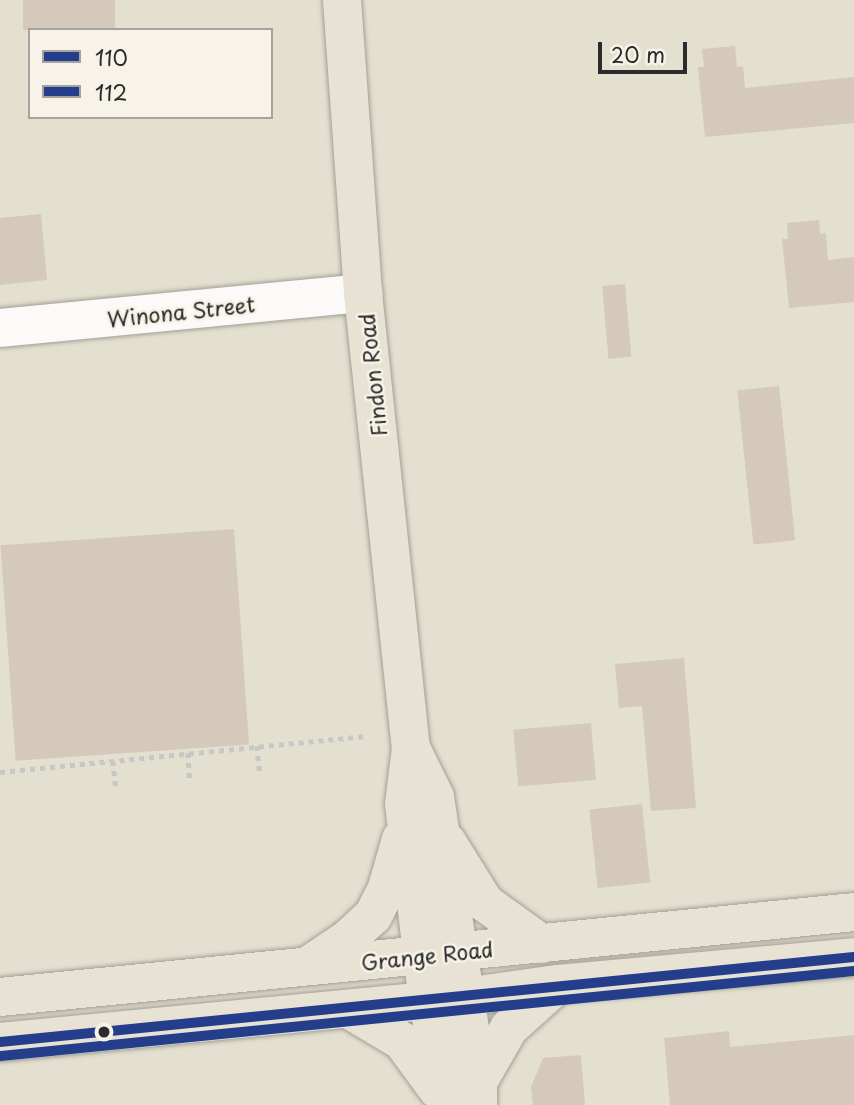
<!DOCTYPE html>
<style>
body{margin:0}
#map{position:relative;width:854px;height:1105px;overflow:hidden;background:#e4e0d0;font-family:"Playpen Sans",sans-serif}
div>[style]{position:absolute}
.building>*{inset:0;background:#d5c9bb;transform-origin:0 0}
.path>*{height:4.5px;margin-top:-2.25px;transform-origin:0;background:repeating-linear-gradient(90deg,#c8c7c4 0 5px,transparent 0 10px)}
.roads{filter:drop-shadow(0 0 2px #a19f96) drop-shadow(0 0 2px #a19f96)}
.minor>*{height:38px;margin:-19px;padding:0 19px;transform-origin:19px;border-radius:19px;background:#fbfaf8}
.major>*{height:38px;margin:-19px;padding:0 19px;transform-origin:19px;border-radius:19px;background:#e8e2d5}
.bus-1>*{height:10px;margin:-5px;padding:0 5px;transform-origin:5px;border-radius:5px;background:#243e8c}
.bus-2>*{height:10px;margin:-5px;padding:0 5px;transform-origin:5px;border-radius:5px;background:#243e8c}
.dots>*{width:19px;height:19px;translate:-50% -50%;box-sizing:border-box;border:4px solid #f7f3e8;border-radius:50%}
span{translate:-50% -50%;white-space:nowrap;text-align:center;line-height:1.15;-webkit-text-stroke:5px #f7f3e8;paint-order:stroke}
.street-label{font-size:21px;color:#2b2b2b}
.legend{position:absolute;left:28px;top:28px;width:245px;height:91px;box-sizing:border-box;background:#f7f3e8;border:2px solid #a5a39c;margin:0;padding:9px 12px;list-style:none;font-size:21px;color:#2b2b2b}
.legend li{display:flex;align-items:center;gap:14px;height:35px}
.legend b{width:35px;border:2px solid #a5a39c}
.scale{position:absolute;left:598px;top:42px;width:89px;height:32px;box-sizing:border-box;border:4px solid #2b2b2b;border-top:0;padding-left:9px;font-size:21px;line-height:24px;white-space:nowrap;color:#2b2b2b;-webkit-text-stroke:5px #f7f3e8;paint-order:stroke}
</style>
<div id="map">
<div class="building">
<i style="left:23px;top:0;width:92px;height:30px"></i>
<i style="clip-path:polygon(735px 46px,737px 67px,743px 66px,745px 88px,854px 77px,854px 123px,705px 137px,698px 67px,704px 67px,702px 49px)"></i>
<i style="clip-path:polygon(41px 214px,47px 280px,0 285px,0 218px)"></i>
<i style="clip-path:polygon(819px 220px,820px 234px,826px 233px,828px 260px,854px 257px,854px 302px,789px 308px,782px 239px,788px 239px,787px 223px)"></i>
<i style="left:625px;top:284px;width:73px;height:23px;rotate:85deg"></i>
<i style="left:779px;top:386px;width:155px;height:42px;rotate:84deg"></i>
<i style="left:234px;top:529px;width:216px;height:234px;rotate:86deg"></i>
<i style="clip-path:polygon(684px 658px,696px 808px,651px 811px,642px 706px,619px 708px,615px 664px)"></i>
<i style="left:591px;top:723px;width:57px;height:78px;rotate:85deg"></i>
<i style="left:642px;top:804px;width:79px;height:53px;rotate:84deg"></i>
<i style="clip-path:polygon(729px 1031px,730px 1047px,854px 1035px,854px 1105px,670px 1105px,664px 1038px)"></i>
<i style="clip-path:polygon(581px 1055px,585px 1105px,533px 1105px,531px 1087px,543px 1058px)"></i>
</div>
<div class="path">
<i style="left:257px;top:746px;width:30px;rotate:84deg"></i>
<i style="left:188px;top:753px;width:30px;rotate:86deg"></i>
<i style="left:113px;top:761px;width:29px;rotate:84deg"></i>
<i style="left:0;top:772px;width:366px;rotate:-5.6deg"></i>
</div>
<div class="roads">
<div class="minor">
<i style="left:0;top:328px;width:365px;rotate:-5.5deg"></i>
</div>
<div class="major">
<i style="left:342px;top:0;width:294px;rotate:85.9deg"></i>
<i style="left:363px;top:293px;width:458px;rotate:84deg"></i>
<i style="left:411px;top:748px;width:56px;rotate:97.1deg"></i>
<i style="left:404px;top:804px;width:198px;rotate:83.1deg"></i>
<i style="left:428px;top:1001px;width:106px;rotate:79.6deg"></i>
<i style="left:411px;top:748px;width:55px;rotate:63.9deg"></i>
<i style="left:435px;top:797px;width:288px;rotate:81.4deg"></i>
<i style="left:478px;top:1082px;width:23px;rotate:90deg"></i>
<i style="left:447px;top:842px;width:72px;rotate:58.1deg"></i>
<i style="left:485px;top:903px;width:70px;rotate:35.7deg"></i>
<i style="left:309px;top:965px;width:48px;rotate:-34deg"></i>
<i style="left:349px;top:938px;width:33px;rotate:-43deg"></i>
<i style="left:373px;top:916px;width:31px;rotate:-63deg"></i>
<i style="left:387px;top:888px;width:51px;rotate:-74.1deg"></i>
<i style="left:0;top:997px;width:858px;rotate:-5.68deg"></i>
<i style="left:348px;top:1009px;width:63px;rotate:30.7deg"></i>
<i style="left:402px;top:1041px;width:61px;rotate:53.7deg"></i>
<i style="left:0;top:1042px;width:466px;rotate:-5.5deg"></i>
<i style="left:464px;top:997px;width:95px;rotate:-7.9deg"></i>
<i style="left:558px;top:984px;width:297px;rotate:-5.2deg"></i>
<i style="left:478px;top:1082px;width:62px;rotate:-60.1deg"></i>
<i style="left:509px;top:1028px;width:66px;rotate:-41.9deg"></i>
</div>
</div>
<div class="bus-1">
<i style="left:0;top:1042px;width:858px;rotate:-5.68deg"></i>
</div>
<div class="bus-2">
<i style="left:1px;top:1056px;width:857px;rotate:-5.69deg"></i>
</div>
<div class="dots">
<i style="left:104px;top:1032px;background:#2b2b2b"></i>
</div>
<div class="street-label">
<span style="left:181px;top:311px;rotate:-6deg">Winona Street</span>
<span style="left:372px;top:375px;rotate:-96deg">Findon Road</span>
<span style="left:427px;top:955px;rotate:-6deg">Grange Road</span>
</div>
<ul class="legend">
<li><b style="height:9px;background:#243e8c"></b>110</li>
<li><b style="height:9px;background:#243e8c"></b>112</li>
</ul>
<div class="scale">20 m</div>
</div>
